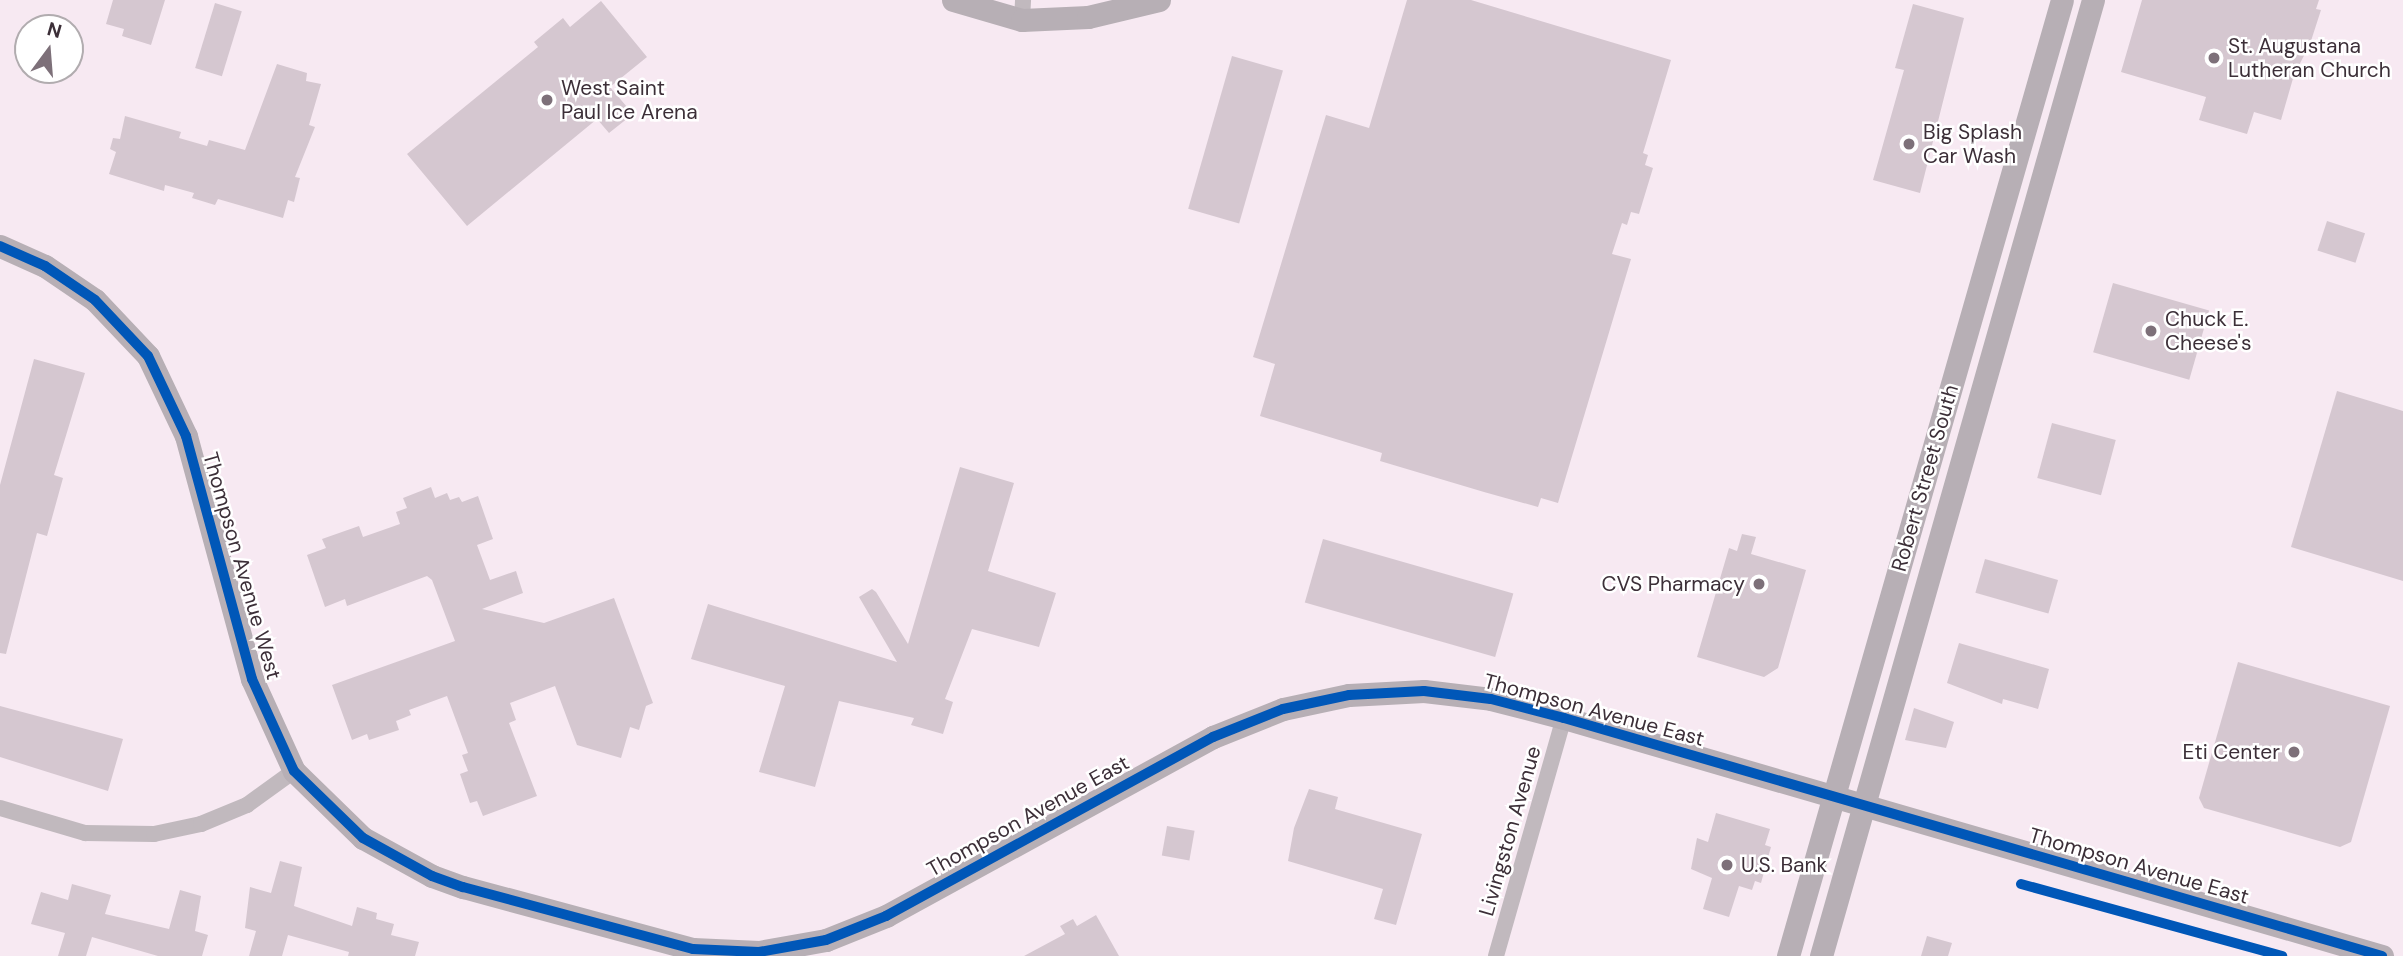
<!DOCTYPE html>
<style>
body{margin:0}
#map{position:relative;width:2403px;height:956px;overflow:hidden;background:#f7e9f2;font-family:"DM Sans",sans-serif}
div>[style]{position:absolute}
.building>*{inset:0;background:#d5c7d0;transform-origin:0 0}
.street>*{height:16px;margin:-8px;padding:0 8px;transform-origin:8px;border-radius:8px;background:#c1b9be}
.secondary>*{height:23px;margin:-11.5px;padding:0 11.5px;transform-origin:11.5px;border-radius:11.5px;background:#b7afb5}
.cycleway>*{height:10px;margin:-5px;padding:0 5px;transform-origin:5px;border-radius:5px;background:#0057b8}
.dots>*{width:19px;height:19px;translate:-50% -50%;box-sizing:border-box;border:4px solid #fff;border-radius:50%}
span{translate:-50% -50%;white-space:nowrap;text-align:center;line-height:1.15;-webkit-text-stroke:5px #fff;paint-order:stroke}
.poi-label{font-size:21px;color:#3c2f38}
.left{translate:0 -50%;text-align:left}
.right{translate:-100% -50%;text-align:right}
.street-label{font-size:21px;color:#3c2f38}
.north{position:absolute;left:14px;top:14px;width:70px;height:70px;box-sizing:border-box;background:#fff;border:2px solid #b1acaf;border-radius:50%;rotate:16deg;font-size:19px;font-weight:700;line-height:28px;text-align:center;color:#3c2f38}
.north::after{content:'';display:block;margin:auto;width:24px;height:32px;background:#7d7079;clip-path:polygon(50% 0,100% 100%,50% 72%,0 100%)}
</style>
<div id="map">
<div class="building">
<i style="clip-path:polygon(113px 0,165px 0,151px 45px,122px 36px,124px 29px,106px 24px)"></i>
<i style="clip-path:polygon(1407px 0,1471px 0,1671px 60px,1643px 153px,1648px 155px,1645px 165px,1653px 168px,1639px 214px,1631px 212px,1627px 225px,1622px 223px,1612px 254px,1631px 259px,1558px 503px,1541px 498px,1538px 507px,1484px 492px,1380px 461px,1382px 453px,1260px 416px,1275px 364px,1253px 357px,1326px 115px,1369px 128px)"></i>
<i style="clip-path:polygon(2142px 0,2319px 0,2316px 9px,2321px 10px,2310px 44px,2294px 75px,2281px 120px,2254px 112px,2247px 134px,2199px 120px,2206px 97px,2121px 72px)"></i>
<i style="clip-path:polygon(601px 1px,647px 57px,610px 87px,633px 114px,609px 133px,597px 119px,467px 226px,407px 154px,538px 47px,534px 42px,563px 18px,570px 27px)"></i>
<i style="left:215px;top:3px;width:28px;height:68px;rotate:17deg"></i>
<i style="clip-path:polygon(1913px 4px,1964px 18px,1920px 193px,1873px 180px,1904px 70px,1895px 68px)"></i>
<i style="left:1232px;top:56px;width:53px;height:159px;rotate:16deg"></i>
<i style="clip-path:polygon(277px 64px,307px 73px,306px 81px,321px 84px,309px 125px,315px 127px,295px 177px,300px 178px,294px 202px,288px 200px,283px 218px,218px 199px,215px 205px,192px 198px,194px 193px,165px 185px,164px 191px,109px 174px,116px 152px,110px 149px,113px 138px,120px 139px,125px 116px,181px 132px,179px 138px,207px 146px,209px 140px,245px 150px)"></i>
<i style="left:2327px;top:221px;width:40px;height:31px;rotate:18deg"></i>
<i style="left:2113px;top:283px;width:100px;height:72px;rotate:16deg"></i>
<i style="clip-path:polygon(34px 359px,85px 373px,54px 475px,63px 478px,47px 536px,37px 533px,6px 654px,0 653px,0 485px)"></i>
<i style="clip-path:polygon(2337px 391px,2403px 411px,2403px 581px,2291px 547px)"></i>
<i style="left:2052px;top:423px;width:66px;height:57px;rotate:15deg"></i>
<i style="clip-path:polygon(960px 467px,1014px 483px,988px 571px,1056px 593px,1039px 647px,972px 629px,945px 699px,953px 702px,943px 734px,911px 725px,914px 718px,839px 701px,815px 787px,759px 772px,785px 686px,691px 659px,708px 604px,897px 662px,859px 597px,872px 589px,876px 592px,908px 644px)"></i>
<i style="clip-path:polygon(431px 487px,435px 498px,447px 493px,450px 500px,459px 497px,462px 502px,478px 496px,493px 539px,477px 545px,490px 580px,516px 571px,523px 593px,482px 609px,544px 623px,614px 598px,653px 703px,646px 706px,639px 730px,630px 727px,621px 758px,577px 745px,555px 686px,510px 703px,516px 720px,509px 723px,537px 796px,483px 816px,477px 801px,470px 803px,460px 774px,468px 771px,462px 755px,468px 753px,447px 696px,409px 710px,411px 715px,396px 721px,399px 730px,369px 740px,367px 734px,352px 740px,332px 685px,455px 641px,432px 580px,427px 576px,347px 606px,345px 599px,325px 607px,307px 555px,326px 548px,322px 539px,359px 526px,363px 537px,400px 524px,396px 512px,407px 508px,403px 498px)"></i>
<i style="clip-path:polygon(1742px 534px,1756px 537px,1751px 554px,1806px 570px,1778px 668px,1764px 677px,1697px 657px,1729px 548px,1737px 551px)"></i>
<i style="left:1323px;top:539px;width:198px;height:66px;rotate:16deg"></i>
<i style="left:1985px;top:559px;width:76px;height:35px;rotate:16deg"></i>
<i style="clip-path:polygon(1959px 643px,2049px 669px,2038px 709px,2003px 699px,2002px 704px,1947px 683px)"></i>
<i style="clip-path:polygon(2238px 662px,2390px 706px,2351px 842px,2340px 847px,2204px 808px,2199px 798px)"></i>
<i style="clip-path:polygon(0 706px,123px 739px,108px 791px,0 757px)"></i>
<i style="clip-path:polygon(1914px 708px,1954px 722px,1946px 748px,1905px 740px)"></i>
<i style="clip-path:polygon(1309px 789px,1338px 797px,1335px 809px,1422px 834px,1396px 925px,1374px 919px,1383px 889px,1288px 861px,1294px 828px)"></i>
<i style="clip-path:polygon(1716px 813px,1770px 829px,1765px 845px,1771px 847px,1761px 883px,1755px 881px,1752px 890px,1739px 886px,1729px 917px,1703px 909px,1712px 878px,1691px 869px,1697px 838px,1708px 842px)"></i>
<i style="left:1167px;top:826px;width:28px;height:30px;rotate:10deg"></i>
<i style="clip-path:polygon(280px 861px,302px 867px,294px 906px,352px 926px,357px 907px,377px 913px,376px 919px,394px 924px,391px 935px,419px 942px,415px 956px,348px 956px,349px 952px,288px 935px,282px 956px,249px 956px,256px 931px,245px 928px,250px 887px,271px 893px)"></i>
<i style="clip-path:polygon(72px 884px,111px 895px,105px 914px,169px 929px,180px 890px,201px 896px,195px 931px,208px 935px,202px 956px,158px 956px,92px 937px,86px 956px,58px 956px,65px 933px,31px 924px,41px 892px,68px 900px)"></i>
<i style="clip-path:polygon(1096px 915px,1119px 956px,1024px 956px,1065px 934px,1060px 926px,1073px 919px,1077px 926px)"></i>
<i style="clip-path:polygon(1927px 936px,1952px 943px,1948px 956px,1921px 956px)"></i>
</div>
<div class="street">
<i style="left:1022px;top:20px;width:20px;rotate:-87deg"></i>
<i style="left:0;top:808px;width:89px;rotate:16.4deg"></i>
<i style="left:85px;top:833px;width:69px;rotate:0.8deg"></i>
<i style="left:154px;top:834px;width:48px;rotate:-12deg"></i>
<i style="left:201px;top:824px;width:50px;rotate:-22.4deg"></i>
<i style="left:247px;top:805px;width:58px;rotate:-35.9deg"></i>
<i style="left:1496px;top:956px;width:248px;rotate:-74.1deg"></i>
</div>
<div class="secondary">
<i style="left:953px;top:0;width:72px;rotate:16.2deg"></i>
<i style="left:1022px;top:20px;width:66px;rotate:-2.6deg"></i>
<i style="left:1088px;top:17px;width:73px;rotate:-13.5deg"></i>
<i style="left:0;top:246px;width:49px;rotate:24deg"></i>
<i style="left:45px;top:266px;width:60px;rotate:34.2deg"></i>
<i style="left:95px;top:300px;width:77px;rotate:46.6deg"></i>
<i style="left:148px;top:356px;width:89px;rotate:64.6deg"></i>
<i style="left:186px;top:436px;width:252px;rotate:74.8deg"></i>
<i style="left:252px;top:679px;width:101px;rotate:65.5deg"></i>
<i style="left:294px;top:771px;width:96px;rotate:44.2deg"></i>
<i style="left:363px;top:838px;width:79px;rotate:28.8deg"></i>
<i style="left:432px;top:876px;width:33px;rotate:20deg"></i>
<i style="left:463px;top:887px;width:238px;rotate:15.1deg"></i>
<i style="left:693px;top:949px;width:66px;rotate:2.6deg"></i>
<i style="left:759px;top:952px;width:68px;rotate:-10.2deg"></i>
<i style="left:826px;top:940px;width:65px;rotate:-21.8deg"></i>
<i style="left:886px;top:916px;width:373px;rotate:-28.7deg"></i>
<i style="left:1213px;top:737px;width:75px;rotate:-21.8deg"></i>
<i style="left:1283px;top:709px;width:67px;rotate:-12deg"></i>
<i style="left:1349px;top:695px;width:75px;rotate:-3.1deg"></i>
<i style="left:1424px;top:691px;width:67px;rotate:6.8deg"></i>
<i style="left:1491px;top:699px;width:75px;rotate:14.6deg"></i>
<i style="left:1564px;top:718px;width:852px;rotate:16.22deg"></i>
<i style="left:1788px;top:956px;width:994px;rotate:-74.01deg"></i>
<i style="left:1821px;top:956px;width:994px;rotate:-74.12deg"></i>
</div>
<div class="cycleway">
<i style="left:0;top:246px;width:49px;rotate:24deg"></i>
<i style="left:45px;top:266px;width:60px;rotate:34.2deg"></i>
<i style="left:95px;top:300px;width:77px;rotate:46.6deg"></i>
<i style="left:148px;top:356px;width:89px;rotate:64.6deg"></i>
<i style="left:186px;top:436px;width:252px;rotate:74.8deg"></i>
<i style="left:252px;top:679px;width:101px;rotate:65.5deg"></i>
<i style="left:294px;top:771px;width:96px;rotate:44.2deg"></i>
<i style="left:363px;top:838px;width:79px;rotate:28.8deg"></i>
<i style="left:432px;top:876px;width:33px;rotate:20deg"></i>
<i style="left:463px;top:887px;width:238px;rotate:15.1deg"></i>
<i style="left:693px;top:949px;width:66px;rotate:2.6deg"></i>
<i style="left:759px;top:952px;width:68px;rotate:-10.2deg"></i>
<i style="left:826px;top:940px;width:65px;rotate:-21.8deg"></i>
<i style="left:886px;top:916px;width:373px;rotate:-28.7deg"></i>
<i style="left:1213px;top:737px;width:75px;rotate:-21.8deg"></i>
<i style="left:1283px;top:709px;width:67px;rotate:-12deg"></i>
<i style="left:1349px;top:695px;width:75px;rotate:-3.1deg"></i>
<i style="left:1424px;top:691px;width:67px;rotate:6.8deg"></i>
<i style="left:1491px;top:699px;width:75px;rotate:14.6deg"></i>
<i style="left:1564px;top:718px;width:852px;rotate:16.22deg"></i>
<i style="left:2021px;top:884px;width:271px;rotate:15.4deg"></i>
</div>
<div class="dots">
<i style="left:2214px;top:58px;background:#7d7079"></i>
<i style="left:547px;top:100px;background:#7d7079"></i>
<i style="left:1909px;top:144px;background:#7d7079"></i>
<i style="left:2151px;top:331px;background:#7d7079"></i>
<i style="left:1759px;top:584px;background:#7d7079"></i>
<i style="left:2294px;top:752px;background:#7d7079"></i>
<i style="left:1727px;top:865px;background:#7d7079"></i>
</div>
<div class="poi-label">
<span class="left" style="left:2228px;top:58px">St. Augustana<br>Lutheran Church</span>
<span class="left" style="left:561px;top:100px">West Saint<br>Paul Ice Arena</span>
<span class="left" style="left:1923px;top:144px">Big Splash<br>Car Wash</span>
<span class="left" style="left:2165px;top:331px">Chuck E.<br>Cheese's</span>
<span class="right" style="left:1745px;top:584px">CVS Pharmacy</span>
<span class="right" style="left:2280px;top:752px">Eti Center</span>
<span class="left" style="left:1741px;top:865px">U.S. Bank</span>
</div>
<div class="street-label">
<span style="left:1925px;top:478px;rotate:-74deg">Robert Street South</span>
<span style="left:242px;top:566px;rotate:74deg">Thompson Avenue West</span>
<span style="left:1594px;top:710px;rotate:15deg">Thompson Avenue East</span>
<span style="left:1028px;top:816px;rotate:-29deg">Thompson Avenue East</span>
<span style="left:1510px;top:831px;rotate:-74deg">Livingston Avenue</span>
<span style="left:2139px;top:866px;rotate:16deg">Thompson Avenue East</span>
</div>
<div class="north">N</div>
</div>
